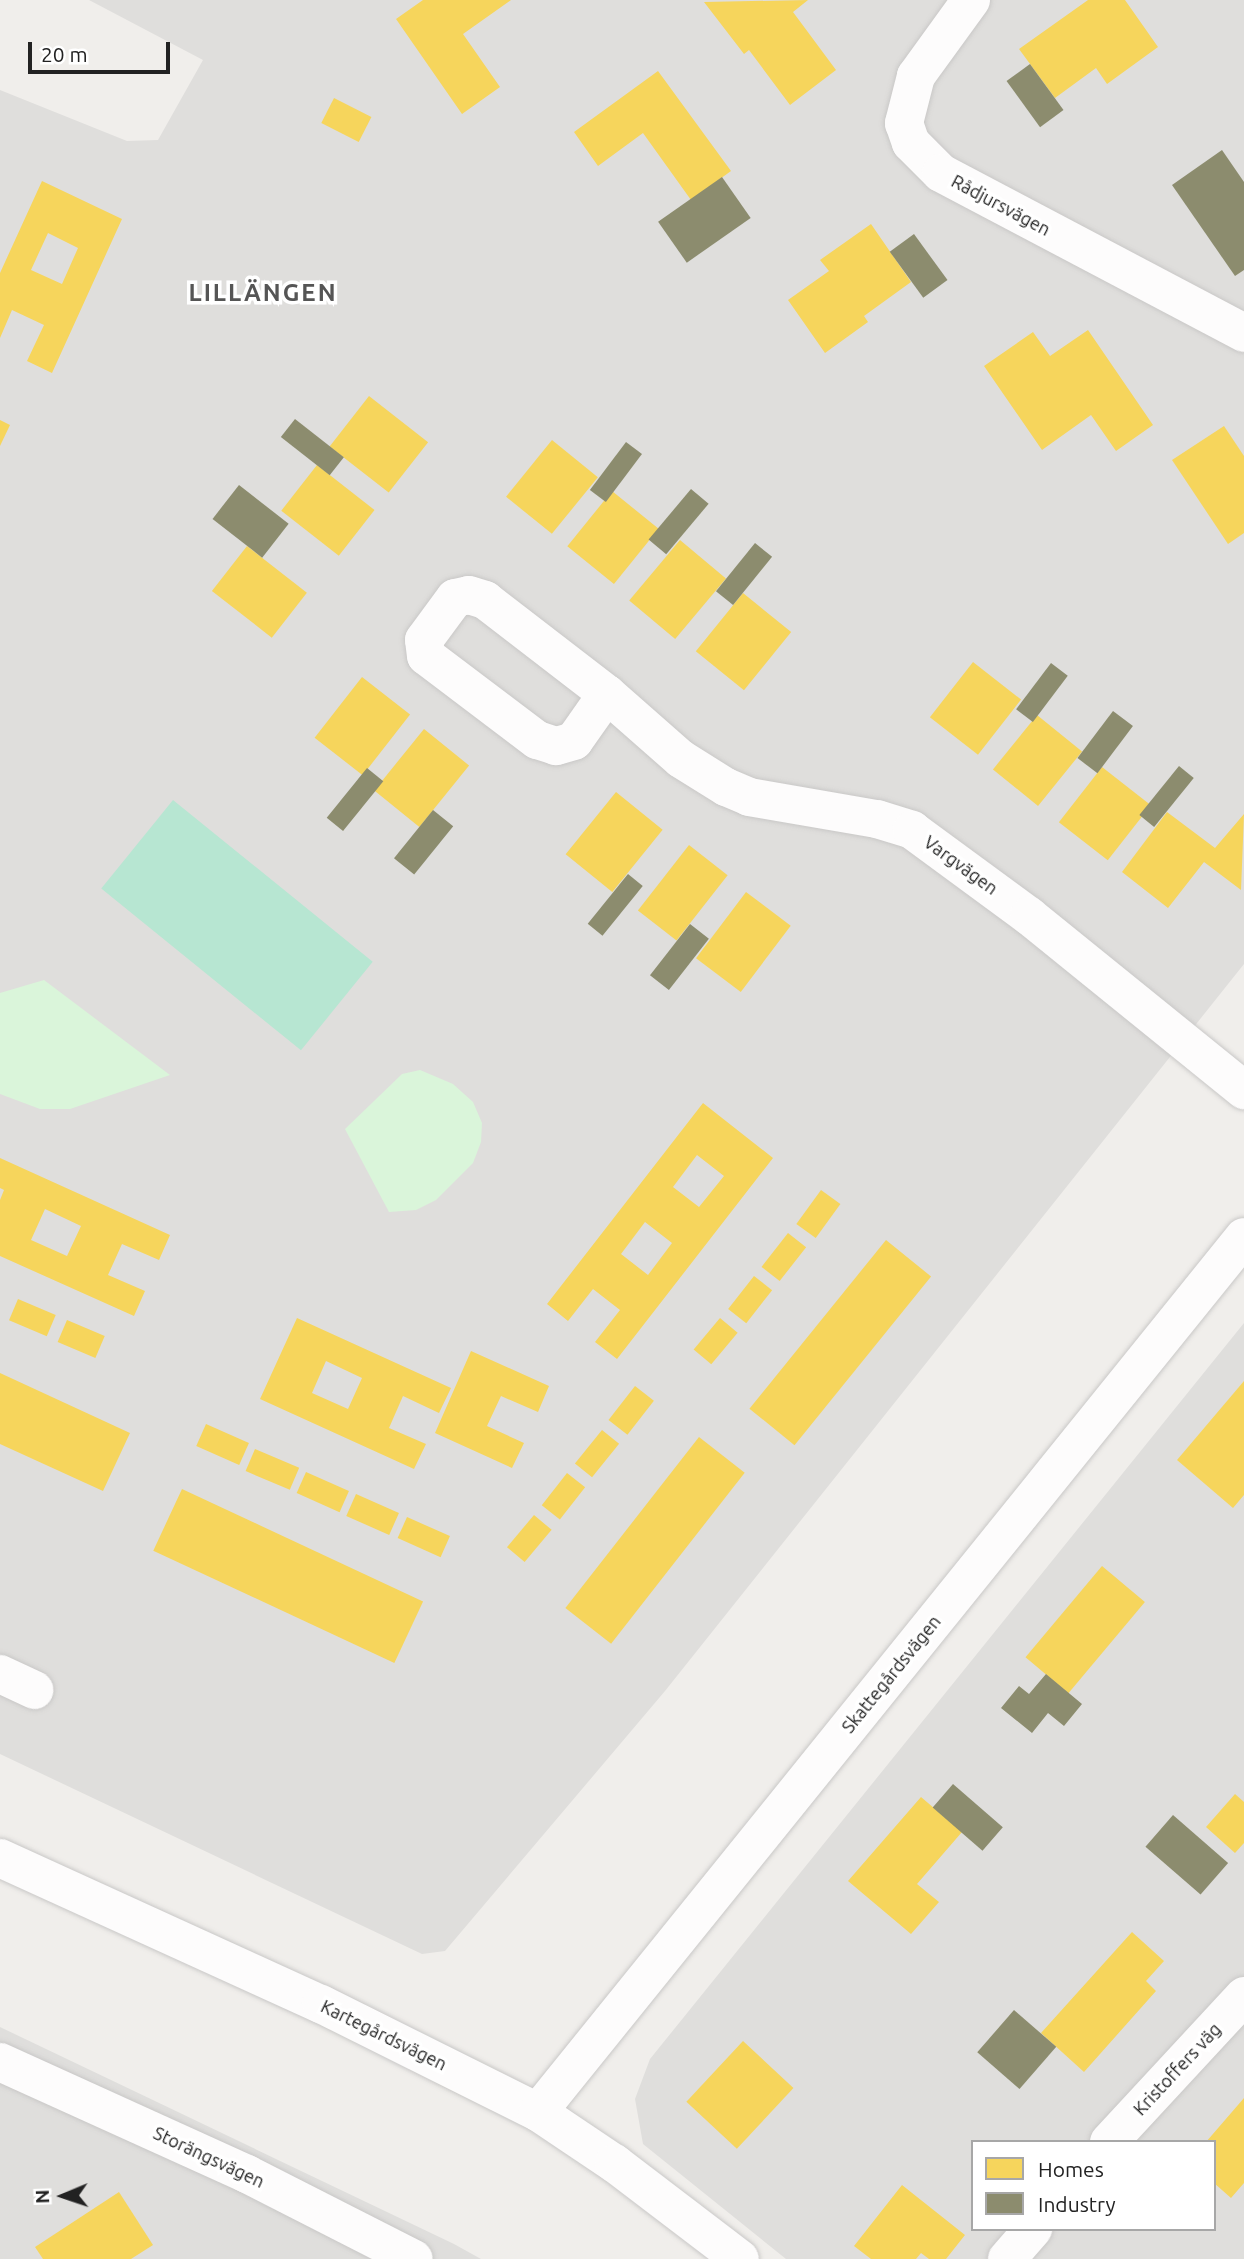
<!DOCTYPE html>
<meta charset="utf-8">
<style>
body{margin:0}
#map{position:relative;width:1244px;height:2259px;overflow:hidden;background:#f0eeeb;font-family:Ubuntu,sans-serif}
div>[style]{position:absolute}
.residential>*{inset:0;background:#dfdedc}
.park>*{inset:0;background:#daf5da}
.pitch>*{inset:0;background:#b7e6d2;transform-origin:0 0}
.homes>*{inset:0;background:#f6d55c;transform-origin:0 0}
.industry>*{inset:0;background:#8c8c6e;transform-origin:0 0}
.roads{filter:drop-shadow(0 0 2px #c9c8c7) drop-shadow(0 0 2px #c9c8c7)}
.minor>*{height:38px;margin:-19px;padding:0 19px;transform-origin:19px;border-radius:19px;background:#fdfcfc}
span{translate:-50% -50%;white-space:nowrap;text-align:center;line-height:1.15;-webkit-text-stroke:7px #fff;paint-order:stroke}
.street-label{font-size:18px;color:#222}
.district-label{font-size:24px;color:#555;font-weight:700;letter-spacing:2px}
.legend{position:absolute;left:971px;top:2140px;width:245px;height:91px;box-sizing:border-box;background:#fff;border:2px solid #a7a7a7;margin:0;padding:9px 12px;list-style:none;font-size:21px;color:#222}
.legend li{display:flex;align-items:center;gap:14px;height:35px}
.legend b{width:35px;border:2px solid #a7a7a7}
.north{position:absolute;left:28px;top:2161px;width:70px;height:70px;-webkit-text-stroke:5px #fff;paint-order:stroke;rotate:268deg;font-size:19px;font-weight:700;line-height:28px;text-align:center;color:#222}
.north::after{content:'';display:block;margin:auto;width:24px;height:32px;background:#222;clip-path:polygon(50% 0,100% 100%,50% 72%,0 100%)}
.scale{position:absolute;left:28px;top:42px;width:142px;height:32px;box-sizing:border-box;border:4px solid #222;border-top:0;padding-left:9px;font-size:21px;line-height:24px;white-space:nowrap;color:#222;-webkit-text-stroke:5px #fff;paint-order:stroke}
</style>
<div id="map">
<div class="residential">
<i style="clip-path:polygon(89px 0,1244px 0,1244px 964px,665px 1691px,445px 1951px,422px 1954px,0 1754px,0 90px,127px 141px,158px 140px,203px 60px)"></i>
<i style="clip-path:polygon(evenodd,1244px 1323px,1244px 2259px,786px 2259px,643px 2144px,635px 2099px,650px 2059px,1244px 1323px,973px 2142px,1214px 2142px,1214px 2229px,973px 2229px,973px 2142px)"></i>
<i style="clip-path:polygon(0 2027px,454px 2244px,481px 2259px,0 2259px)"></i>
</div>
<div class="park">
<i style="clip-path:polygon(44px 980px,170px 1075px,70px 1109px,40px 1109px,0 1094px,0 993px)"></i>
<i style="clip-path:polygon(420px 1070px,453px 1084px,473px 1102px,482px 1123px,481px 1142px,473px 1163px,436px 1200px,416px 1210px,389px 1212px,345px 1129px,402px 1074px)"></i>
</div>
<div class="pitch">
<i style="left:173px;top:800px;width:257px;height:114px;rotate:39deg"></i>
</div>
<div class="homes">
<i style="clip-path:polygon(423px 0,511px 0,463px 34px,500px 87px,462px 114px,396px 19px)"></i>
<i style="clip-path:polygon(808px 0,793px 12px,836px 70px,790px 105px,749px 50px,744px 54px,704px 2px)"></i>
<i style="clip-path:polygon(1088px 0,1125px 0,1158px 47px,1107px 84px,1096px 68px,1055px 98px,1019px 49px)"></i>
<i style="clip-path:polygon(658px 71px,731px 171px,691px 200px,643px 133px,598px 166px,574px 132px)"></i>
<i style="left:334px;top:98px;width:42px;height:28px;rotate:27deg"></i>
<i style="clip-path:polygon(evenodd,42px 181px,122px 219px,52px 373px,27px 361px,44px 325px,12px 310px,0 338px,0 273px,42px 181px,48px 233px,78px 248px,62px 284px,31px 270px,48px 233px)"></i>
<i style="clip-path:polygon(871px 224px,911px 282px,864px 316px,868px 322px,825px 353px,788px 300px,829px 271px,820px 260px)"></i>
<i style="clip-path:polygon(1088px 330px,1153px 425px,1116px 451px,1091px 415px,1042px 450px,984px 366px,1033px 332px,1050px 356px)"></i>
<i style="left:369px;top:396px;width:75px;height:64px;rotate:38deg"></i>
<i style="clip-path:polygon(0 420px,10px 425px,0 446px)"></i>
<i style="clip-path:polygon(1224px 426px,1244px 456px,1244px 533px,1228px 544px,1172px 460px)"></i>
<i style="left:552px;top:440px;width:59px;height:73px;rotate:39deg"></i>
<i style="left:317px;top:465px;width:73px;height:58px;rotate:38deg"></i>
<i style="left:612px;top:491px;width:60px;height:71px;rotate:39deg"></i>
<i style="left:680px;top:540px;width:60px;height:79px;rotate:40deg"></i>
<i style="left:247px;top:546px;width:76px;height:57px;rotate:38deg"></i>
<i style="left:743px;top:593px;width:62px;height:75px;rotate:39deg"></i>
<i style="left:973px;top:662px;width:61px;height:70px;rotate:38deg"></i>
<i style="left:362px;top:677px;width:61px;height:77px;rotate:38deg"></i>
<i style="left:1037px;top:715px;width:58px;height:70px;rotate:39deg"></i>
<i style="left:424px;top:729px;width:58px;height:79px;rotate:39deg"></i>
<i style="left:1102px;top:767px;width:62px;height:70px;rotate:38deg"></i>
<i style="left:616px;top:792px;width:60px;height:80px;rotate:39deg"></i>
<i style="clip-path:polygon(1167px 812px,1215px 848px,1244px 814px,1241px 890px,1204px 862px,1168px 908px,1122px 872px)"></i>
<i style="left:689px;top:845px;width:49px;height:83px;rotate:38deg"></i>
<i style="left:746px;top:892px;width:56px;height:83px;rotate:37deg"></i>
<i style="clip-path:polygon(evenodd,703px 1103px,773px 1158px,617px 1359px,595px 1342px,620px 1310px,593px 1289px,568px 1321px,547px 1304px,703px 1103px,697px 1155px,724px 1176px,699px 1207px,673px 1187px,697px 1155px,703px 1103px,645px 1222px,672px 1243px,648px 1275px,621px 1254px,645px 1222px)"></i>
<i style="clip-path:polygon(evenodd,0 1158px,170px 1235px,159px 1260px,122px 1244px,108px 1275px,145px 1291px,134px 1316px,0 1256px,0 1200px,4px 1190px,0 1188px,0 1158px,45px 1209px,81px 1226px,67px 1256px,31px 1240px,45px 1209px)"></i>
<i style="left:821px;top:1190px;width:24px;height:42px;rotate:36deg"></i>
<i style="left:788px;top:1233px;width:23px;height:43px;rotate:38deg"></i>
<i style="left:886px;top:1240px;width:58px;height:217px;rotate:39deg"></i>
<i style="left:754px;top:1276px;width:23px;height:42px;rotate:38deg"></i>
<i style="left:18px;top:1299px;width:41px;height:23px;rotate:23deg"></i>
<i style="clip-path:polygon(evenodd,297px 1318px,451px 1388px,439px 1413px,403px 1396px,389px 1428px,426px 1444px,414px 1469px,260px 1399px,297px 1318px,326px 1361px,362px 1378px,348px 1409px,312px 1393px,326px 1361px)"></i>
<i style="left:720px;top:1318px;width:23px;height:41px;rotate:40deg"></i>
<i style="left:67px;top:1320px;width:41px;height:24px;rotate:23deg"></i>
<i style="clip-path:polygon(471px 1351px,549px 1386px,538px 1412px,501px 1396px,487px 1426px,524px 1443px,512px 1468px,435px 1433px)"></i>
<i style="clip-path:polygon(0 1373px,130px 1433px,103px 1491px,0 1444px)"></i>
<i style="clip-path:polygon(1244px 1381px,1244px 1495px,1233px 1508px,1177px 1460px)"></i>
<i style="left:635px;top:1386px;width:24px;height:43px;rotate:38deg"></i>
<i style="left:206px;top:1424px;width:47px;height:24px;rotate:24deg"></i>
<i style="left:602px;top:1430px;width:22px;height:43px;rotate:39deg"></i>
<i style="left:699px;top:1437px;width:58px;height:217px;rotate:38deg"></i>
<i style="left:255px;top:1449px;width:48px;height:24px;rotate:23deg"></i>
<i style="left:306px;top:1472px;width:47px;height:23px;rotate:24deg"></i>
<i style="left:567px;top:1473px;width:23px;height:41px;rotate:38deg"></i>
<i style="left:182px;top:1489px;width:266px;height:68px;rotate:25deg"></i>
<i style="left:356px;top:1494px;width:47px;height:24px;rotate:24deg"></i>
<i style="left:534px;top:1515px;width:23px;height:42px;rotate:40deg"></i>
<i style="left:407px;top:1517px;width:47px;height:23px;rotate:24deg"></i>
<i style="left:1102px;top:1566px;width:56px;height:119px;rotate:40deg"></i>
<i style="clip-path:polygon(1235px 1794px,1244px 1802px,1244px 1843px,1235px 1853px,1206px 1827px)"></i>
<i style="clip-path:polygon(921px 1797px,962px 1832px,917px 1884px,939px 1902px,911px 1934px,848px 1881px)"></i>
<i style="clip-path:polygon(1132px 1932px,1164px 1961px,1146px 1981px,1156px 1991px,1084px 2072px,1041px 2033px)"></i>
<i style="left:743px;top:2041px;width:69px;height:83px;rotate:43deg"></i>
<i style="clip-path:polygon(1244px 2098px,1244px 2183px,1231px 2198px,1214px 2183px,1214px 2142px,1206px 2142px)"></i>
<i style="clip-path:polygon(902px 2185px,965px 2235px,946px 2259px,929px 2259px,921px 2253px,916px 2259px,871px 2259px,854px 2246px)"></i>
<i style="clip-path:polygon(119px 2192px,153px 2245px,131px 2259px,43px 2259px,35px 2247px)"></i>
</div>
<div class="industry">
<i style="left:1030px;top:64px;width:57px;height:29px;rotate:54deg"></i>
<i style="clip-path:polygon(1222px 150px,1244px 182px,1244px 270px,1235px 276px,1172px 185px)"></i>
<i style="left:722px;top:177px;width:50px;height:78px;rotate:55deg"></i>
<i style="left:914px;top:234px;width:57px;height:30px;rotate:54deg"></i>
<i style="left:295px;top:419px;width:62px;height:23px;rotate:38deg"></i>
<i style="left:626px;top:442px;width:20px;height:60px;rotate:37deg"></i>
<i style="left:239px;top:485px;width:63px;height:43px;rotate:38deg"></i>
<i style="left:691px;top:489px;width:23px;height:66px;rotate:40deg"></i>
<i style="left:755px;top:543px;width:22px;height:62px;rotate:39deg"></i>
<i style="left:1051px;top:663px;width:21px;height:58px;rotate:37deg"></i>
<i style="left:1113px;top:711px;width:25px;height:59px;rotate:37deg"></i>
<i style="left:1179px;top:766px;width:19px;height:63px;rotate:39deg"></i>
<i style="left:367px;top:768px;width:21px;height:64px;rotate:39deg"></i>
<i style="left:433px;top:810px;width:26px;height:62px;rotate:39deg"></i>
<i style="left:628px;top:874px;width:19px;height:64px;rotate:39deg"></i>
<i style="left:690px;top:924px;width:24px;height:65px;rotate:38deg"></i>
<i style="clip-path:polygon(1046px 1674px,1082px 1704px,1064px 1726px,1048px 1713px,1032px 1733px,1001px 1708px,1019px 1686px,1029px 1694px)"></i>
<i style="left:953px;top:1784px;width:66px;height:31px;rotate:41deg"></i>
<i style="left:1173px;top:1815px;width:73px;height:42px;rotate:41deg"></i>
<i style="left:1014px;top:2010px;width:56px;height:56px;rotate:41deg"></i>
</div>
<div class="roads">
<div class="minor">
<i style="left:971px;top:0;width:94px;rotate:125.9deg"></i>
<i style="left:916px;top:76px;width:49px;rotate:104.3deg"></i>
<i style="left:904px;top:123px;width:21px;rotate:71deg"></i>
<i style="left:911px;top:143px;width:42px;rotate:45deg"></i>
<i style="left:941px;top:173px;width:343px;rotate:27.8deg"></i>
<i style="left:607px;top:694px;width:57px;rotate:125.1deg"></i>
<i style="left:574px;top:741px;width:19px;rotate:164deg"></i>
<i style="left:556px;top:746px;width:20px;rotate:-162deg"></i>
<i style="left:537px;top:740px;width:139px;rotate:-142.9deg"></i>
<i style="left:426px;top:656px;width:16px;rotate:-97deg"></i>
<i style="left:424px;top:640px;width:52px;rotate:-53.6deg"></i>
<i style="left:455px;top:598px;width:14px;rotate:-12deg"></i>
<i style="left:469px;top:595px;width:17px;rotate:17deg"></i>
<i style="left:485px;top:600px;width:154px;rotate:37.6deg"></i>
<i style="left:607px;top:694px;width:98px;rotate:41.3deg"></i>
<i style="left:681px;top:759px;width:53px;rotate:31.9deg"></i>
<i style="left:726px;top:787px;width:25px;rotate:23deg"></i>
<i style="left:749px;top:797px;width:130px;rotate:9.8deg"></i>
<i style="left:877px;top:819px;width:37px;rotate:17deg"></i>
<i style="left:912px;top:830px;width:145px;rotate:36.3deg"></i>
<i style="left:1029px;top:916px;width:277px;rotate:39deg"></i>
<i style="left:0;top:1674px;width:38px;rotate:25deg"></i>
<i style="left:0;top:1858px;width:353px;rotate:24.5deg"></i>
<i style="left:321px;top:2004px;width:242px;rotate:26.5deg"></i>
<i style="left:538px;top:2112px;width:92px;rotate:33.9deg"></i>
<i style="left:614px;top:2163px;width:158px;rotate:37.3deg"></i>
<i style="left:0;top:2062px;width:271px;rotate:24.4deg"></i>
<i style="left:247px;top:2174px;width:187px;rotate:27deg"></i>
<i style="left:538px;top:2112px;width:1124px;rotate:-51.1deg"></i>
<i style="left:1109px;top:2142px;width:199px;rotate:-47.2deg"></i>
<i style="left:1007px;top:2259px;width:40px;rotate:-49deg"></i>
</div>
</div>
<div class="street-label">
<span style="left:1001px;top:205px;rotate:28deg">Rådjursvägen</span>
<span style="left:961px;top:865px;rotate:36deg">Vargvägen</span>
<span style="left:891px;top:1674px;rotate:-51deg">Skattegårdsvägen</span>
<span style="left:384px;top:2035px;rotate:26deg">Kartegårdsvägen</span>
<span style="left:1177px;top:2069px;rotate:-47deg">Kristoffers väg</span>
<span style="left:209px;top:2157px;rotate:25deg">Storängsvägen</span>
</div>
<div class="district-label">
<span style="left:263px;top:293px">LILLÄNGEN</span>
</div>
<ul class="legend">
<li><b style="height:19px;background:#f6d55c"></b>Homes</li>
<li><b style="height:19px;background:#8c8c6e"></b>Industry</li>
</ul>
<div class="north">N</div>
<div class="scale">20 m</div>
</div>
